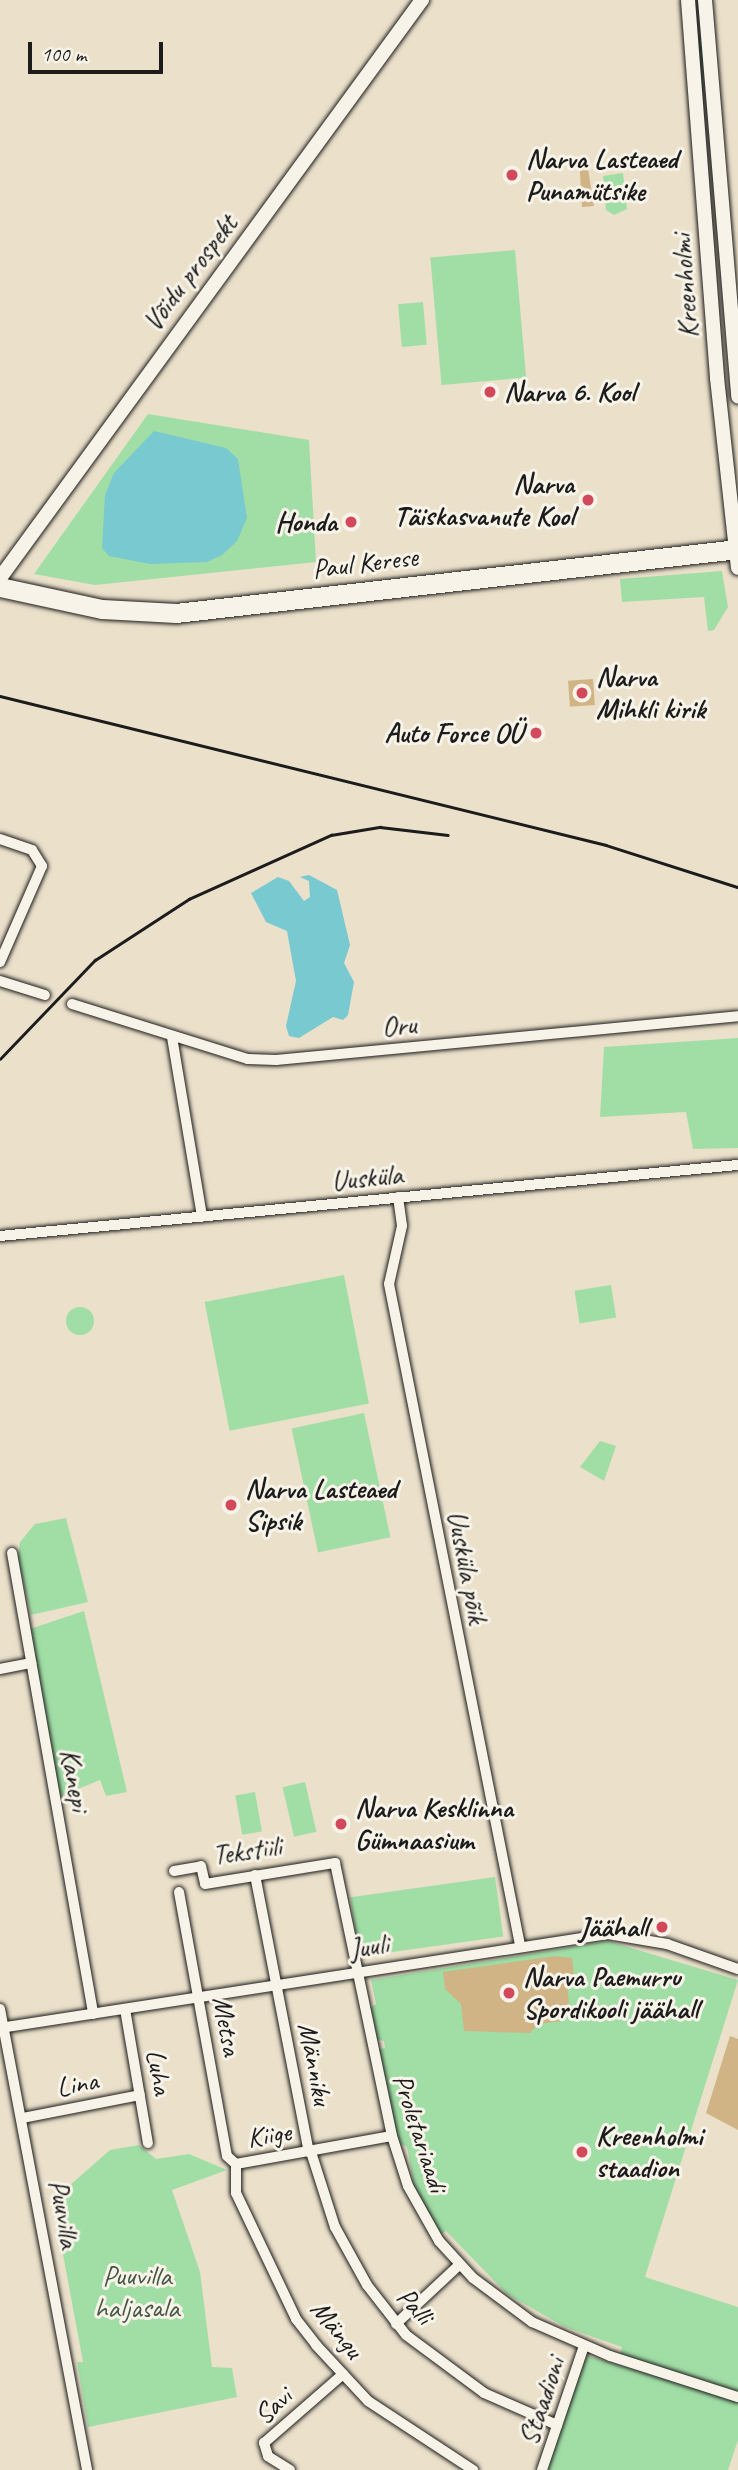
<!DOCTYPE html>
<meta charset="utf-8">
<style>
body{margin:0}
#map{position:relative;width:738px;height:2470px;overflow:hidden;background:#ebe0ca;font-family:Caveat,sans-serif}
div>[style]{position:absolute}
.green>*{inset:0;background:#a1dea6;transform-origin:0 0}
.round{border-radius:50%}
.water>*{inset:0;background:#78c9d0}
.building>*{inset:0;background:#d0b485;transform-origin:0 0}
.roads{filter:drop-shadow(0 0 2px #1c1c1c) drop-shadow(0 0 2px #1c1c1c)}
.street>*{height:10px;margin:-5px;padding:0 5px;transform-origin:5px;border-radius:5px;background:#f7f3e8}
.secondary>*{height:14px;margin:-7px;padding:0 7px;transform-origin:7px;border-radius:7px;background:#f7f3e8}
.highway>*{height:19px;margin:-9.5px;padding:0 9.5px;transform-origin:9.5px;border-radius:9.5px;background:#f7f3e8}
.rail>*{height:2.5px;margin:-1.25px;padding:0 1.25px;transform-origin:1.25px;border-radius:1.25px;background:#1c1c1c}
.dots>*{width:19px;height:19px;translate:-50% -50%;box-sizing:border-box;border:4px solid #f7f3e8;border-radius:50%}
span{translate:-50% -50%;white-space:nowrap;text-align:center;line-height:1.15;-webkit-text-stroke:6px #f7f3e8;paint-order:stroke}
.poi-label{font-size:28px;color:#1c1c1c;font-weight:700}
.left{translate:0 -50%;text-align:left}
.right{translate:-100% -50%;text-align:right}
.street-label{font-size:28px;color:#1c1c1c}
.park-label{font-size:28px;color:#445645}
.scale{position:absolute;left:28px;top:42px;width:135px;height:32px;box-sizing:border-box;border:4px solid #1c1c1c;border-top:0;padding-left:9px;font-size:21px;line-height:24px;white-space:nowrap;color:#1c1c1c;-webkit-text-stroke:5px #f7f3e8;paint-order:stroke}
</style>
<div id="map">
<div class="green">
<i style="left:697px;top:38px;width:6px;height:120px"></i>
<i style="clip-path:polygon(623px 173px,627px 209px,614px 215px,606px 210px,603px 176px)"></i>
<i style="left:515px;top:250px;width:128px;height:85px;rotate:85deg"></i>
<i style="left:423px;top:302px;width:43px;height:25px;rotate:85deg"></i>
<i style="clip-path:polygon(148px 414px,309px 440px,316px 562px,95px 585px,34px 574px)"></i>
<i style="clip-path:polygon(722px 571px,728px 607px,714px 630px,708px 631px,704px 597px,622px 602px,620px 579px)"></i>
<i style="clip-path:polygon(738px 1038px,738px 1148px,693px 1149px,686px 1112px,600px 1117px,604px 1047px)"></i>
<i style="left:344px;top:1275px;width:131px;height:142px;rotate:79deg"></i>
<i style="left:611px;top:1285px;width:33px;height:37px;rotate:81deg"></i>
<i class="round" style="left:66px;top:1307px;width:28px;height:28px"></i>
<i style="left:364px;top:1413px;width:127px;height:74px;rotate:78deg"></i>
<i style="clip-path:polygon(600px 1441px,616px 1446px,604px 1481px,580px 1467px)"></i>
<i style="clip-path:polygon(66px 1518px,88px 1602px,31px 1615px,18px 1559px,20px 1542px,35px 1524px)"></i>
<i style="clip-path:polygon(84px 1611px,127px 1792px,106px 1796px,100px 1780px,58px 1797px,30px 1629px)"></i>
<i style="left:305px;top:1782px;width:51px;height:23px;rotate:77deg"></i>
<i style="left:255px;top:1792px;width:40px;height:20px;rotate:80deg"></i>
<i style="left:495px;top:1877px;width:60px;height:146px;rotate:82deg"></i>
<i style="clip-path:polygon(608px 1941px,738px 1980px,645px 2277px,738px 2307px,738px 2394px,620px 2355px,622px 2347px,565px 2327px,507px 2294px,446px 2231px,441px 2234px,415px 2190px,407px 2147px,398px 2142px,379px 2049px,385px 2048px,384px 2041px,375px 2039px,369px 2008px,376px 2004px,371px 1980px)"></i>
<i style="clip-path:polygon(139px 2145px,156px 2159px,189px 2154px,227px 2170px,172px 2190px,200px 2272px,212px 2367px,232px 2368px,237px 2397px,88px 2427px,77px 2362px,83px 2362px,52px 2195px,61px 2193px,110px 2150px)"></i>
<i style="clip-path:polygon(585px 2355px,738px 2401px,738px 2440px,728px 2470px,546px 2470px)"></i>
</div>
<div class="water">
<i style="clip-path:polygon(154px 431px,226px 448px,238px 459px,247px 518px,237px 541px,222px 555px,207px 562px,150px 564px,109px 556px,102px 548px,105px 495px,114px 473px)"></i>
<i style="clip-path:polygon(309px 875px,337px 890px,350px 945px,344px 963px,354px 982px,348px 1015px,343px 1020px,333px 1017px,299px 1038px,289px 1036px,286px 1026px,296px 981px,287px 931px,266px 922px,251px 893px,278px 877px,289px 881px,304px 901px,310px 897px,309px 881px,300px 877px)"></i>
</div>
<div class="building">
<i style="clip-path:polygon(586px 157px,594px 206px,582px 207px,579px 158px)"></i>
<i style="left:593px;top:679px;width:26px;height:25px;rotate:86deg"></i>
<i style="clip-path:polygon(555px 1956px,572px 1958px,574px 1975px,567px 1984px,570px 2012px,561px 2013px,562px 2021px,538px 2024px,530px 2033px,464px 2031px,461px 2004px,445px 1989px,443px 1972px)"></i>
<i style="clip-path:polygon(730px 2036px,738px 2039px,738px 2130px,706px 2113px)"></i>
</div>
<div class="roads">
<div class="street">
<i style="left:0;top:839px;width:34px;rotate:19deg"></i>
<i style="left:32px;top:850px;width:19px;rotate:58deg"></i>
<i style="left:42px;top:866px;width:105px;rotate:113.6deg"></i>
<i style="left:0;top:981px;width:47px;rotate:17.3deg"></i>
<i style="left:72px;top:1004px;width:184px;rotate:17.4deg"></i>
<i style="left:248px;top:1059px;width:28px;rotate:2deg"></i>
<i style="left:276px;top:1060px;width:464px;rotate:-5.4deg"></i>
<i style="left:172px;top:1037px;width:182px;rotate:80.5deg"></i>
<i style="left:398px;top:1197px;width:29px;rotate:82deg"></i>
<i style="left:402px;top:1226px;width:59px;rotate:102.6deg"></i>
<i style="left:389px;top:1284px;width:674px;rotate:78.79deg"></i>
<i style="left:0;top:1236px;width:741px;rotate:-5.5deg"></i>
<i style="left:12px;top:1553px;width:468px;rotate:80deg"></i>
<i style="left:0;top:1669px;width:32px;rotate:-11deg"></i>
<i style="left:174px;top:1871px;width:27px;rotate:-10deg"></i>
<i style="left:201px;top:1866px;width:18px;rotate:77deg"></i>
<i style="left:205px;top:1884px;width:132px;rotate:-9.2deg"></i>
<i style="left:335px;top:1863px;width:279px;rotate:78.2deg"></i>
<i style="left:392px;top:2136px;width:52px;rotate:72.3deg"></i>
<i style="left:408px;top:2186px;width:63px;rotate:60.6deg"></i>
<i style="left:439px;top:2241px;width:50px;rotate:47.4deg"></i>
<i style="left:473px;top:2278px;width:74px;rotate:36.7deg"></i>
<i style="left:532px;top:2322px;width:85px;rotate:23.6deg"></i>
<i style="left:610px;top:2356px;width:134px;rotate:17.8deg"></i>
<i style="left:255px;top:1875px;width:282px;rotate:79deg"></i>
<i style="left:179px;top:1892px;width:268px;rotate:79.7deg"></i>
<i style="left:227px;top:2156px;width:12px;rotate:42deg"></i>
<i style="left:0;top:2009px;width:469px;rotate:79.3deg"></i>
<i style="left:125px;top:2009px;width:136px;rotate:80.3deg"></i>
<i style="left:0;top:2028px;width:615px;rotate:-8.79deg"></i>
<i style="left:608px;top:1934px;width:60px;rotate:9.6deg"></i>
<i style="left:667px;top:1944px;width:75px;rotate:19.4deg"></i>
<i style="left:23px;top:2118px;width:119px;rotate:-11.1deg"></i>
<i style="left:311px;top:2152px;width:79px;rotate:72.3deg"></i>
<i style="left:335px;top:2227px;width:66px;rotate:61.1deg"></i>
<i style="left:367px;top:2285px;width:63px;rotate:52deg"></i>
<i style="left:406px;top:2335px;width:97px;rotate:36.6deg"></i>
<i style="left:484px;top:2393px;width:80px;rotate:23.7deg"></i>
<i style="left:236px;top:2164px;width:29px;rotate:90deg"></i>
<i style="left:236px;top:2193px;width:140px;rotate:64.5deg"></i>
<i style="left:296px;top:2319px;width:33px;rotate:52deg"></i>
<i style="left:316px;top:2345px;width:76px;rotate:47.1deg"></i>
<i style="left:368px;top:2401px;width:126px;rotate:33.3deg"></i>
<i style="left:236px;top:2164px;width:158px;rotate:-10.2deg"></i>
<i style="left:396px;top:2324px;width:86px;rotate:-43.1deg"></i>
<i style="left:290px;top:2470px;width:26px;rotate:-148deg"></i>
<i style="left:268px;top:2456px;width:14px;rotate:-107deg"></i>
<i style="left:264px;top:2443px;width:105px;rotate:-41.1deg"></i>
<i style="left:542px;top:2470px;width:131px;rotate:-71.3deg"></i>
</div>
<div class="secondary">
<i style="left:688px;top:0;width:379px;rotate:85.6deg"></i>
<i style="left:717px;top:378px;width:191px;rotate:83.7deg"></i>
<i style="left:705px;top:0;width:398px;rotate:85.2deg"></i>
<i style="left:0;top:578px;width:716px;rotate:-53.87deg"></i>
</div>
<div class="highway">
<i style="left:0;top:587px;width:104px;rotate:12.2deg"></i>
<i style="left:102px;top:609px;width:74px;rotate:3.1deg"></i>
<i style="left:176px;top:613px;width:566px;rotate:-6.5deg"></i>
</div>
</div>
<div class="rail">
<i style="left:0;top:696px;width:624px;rotate:13.81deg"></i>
<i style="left:606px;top:845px;width:139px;rotate:17.7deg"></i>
<i style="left:0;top:1059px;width:137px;rotate:-46.2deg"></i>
<i style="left:95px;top:960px;width:112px;rotate:-33deg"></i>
<i style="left:189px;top:899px;width:156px;rotate:-24.3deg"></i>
<i style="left:331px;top:835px;width:50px;rotate:-9.3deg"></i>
<i style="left:380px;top:827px;width:68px;rotate:6.7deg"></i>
</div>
<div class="dots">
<i style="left:512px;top:175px;background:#d1495b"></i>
<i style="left:490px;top:392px;background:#d1495b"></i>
<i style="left:588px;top:500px;background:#d1495b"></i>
<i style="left:351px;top:522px;background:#d1495b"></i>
<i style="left:582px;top:693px;background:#d1495b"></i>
<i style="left:536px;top:733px;background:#d1495b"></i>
<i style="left:231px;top:1505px;background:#d1495b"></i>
<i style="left:341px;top:1824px;background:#d1495b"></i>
<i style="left:662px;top:1927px;background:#d1495b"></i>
<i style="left:509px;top:1993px;background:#d1495b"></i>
<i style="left:582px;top:2152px;background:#d1495b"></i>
</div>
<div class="poi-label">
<span class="left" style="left:526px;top:175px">Narva Lasteaed<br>Punamütsike</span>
<span class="left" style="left:504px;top:392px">Narva 6. Kool</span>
<span class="right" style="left:574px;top:500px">Narva<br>Täiskasvanute Kool</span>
<span class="right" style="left:337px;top:522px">Honda</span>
<span class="left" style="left:596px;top:693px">Narva<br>Mihkli kirik</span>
<span class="right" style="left:522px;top:733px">Auto Force OÜ</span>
<span class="left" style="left:245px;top:1505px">Narva Lasteaed<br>Sipsik</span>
<span class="left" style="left:355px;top:1824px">Narva Kesklinna<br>Gümnaasium</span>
<span class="right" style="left:648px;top:1927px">Jäähall</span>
<span class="left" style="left:523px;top:1993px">Narva Paemurru<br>Spordikooli jäähall</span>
<span class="left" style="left:596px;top:2152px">Kreenholmi<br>staadion</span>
</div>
<div class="street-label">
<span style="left:190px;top:273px;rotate:-53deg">Võidu prospekt</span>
<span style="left:685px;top:286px;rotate:-94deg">Kreenholmi</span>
<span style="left:365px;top:563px;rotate:-7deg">Paul Kerese</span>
<span style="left:399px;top:1026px;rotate:-5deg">Oru</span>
<span style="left:367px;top:1178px;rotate:-6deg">Uusküla</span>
<span style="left:467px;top:1567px;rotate:79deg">Uusküla põik</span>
<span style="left:75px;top:1780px;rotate:80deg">Kanepi</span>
<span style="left:247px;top:1851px;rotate:-8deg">Tekstiili</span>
<span style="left:369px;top:1947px;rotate:-9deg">Juuli</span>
<span style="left:227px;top:2026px;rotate:80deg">Metsa</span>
<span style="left:315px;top:2064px;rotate:79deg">Männiku</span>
<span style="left:159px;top:2072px;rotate:80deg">Luha</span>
<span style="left:77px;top:2084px;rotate:-11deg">Lina</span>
<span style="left:420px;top:2133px;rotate:72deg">Proletariaadi</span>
<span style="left:269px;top:2135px;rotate:-9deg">Kiige</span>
<span style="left:64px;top:2214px;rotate:80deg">Puuvilla</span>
<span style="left:415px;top:2306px;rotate:48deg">Palli</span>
<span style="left:337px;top:2329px;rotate:51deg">Mängu</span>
<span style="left:542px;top:2401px;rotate:-71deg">Staadioni</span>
<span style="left:273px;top:2406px;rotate:-43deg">Savi</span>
</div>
<div class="park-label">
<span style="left:137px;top:2292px">Puuvilla<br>haljasala</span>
</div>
<div class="scale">100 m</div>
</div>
